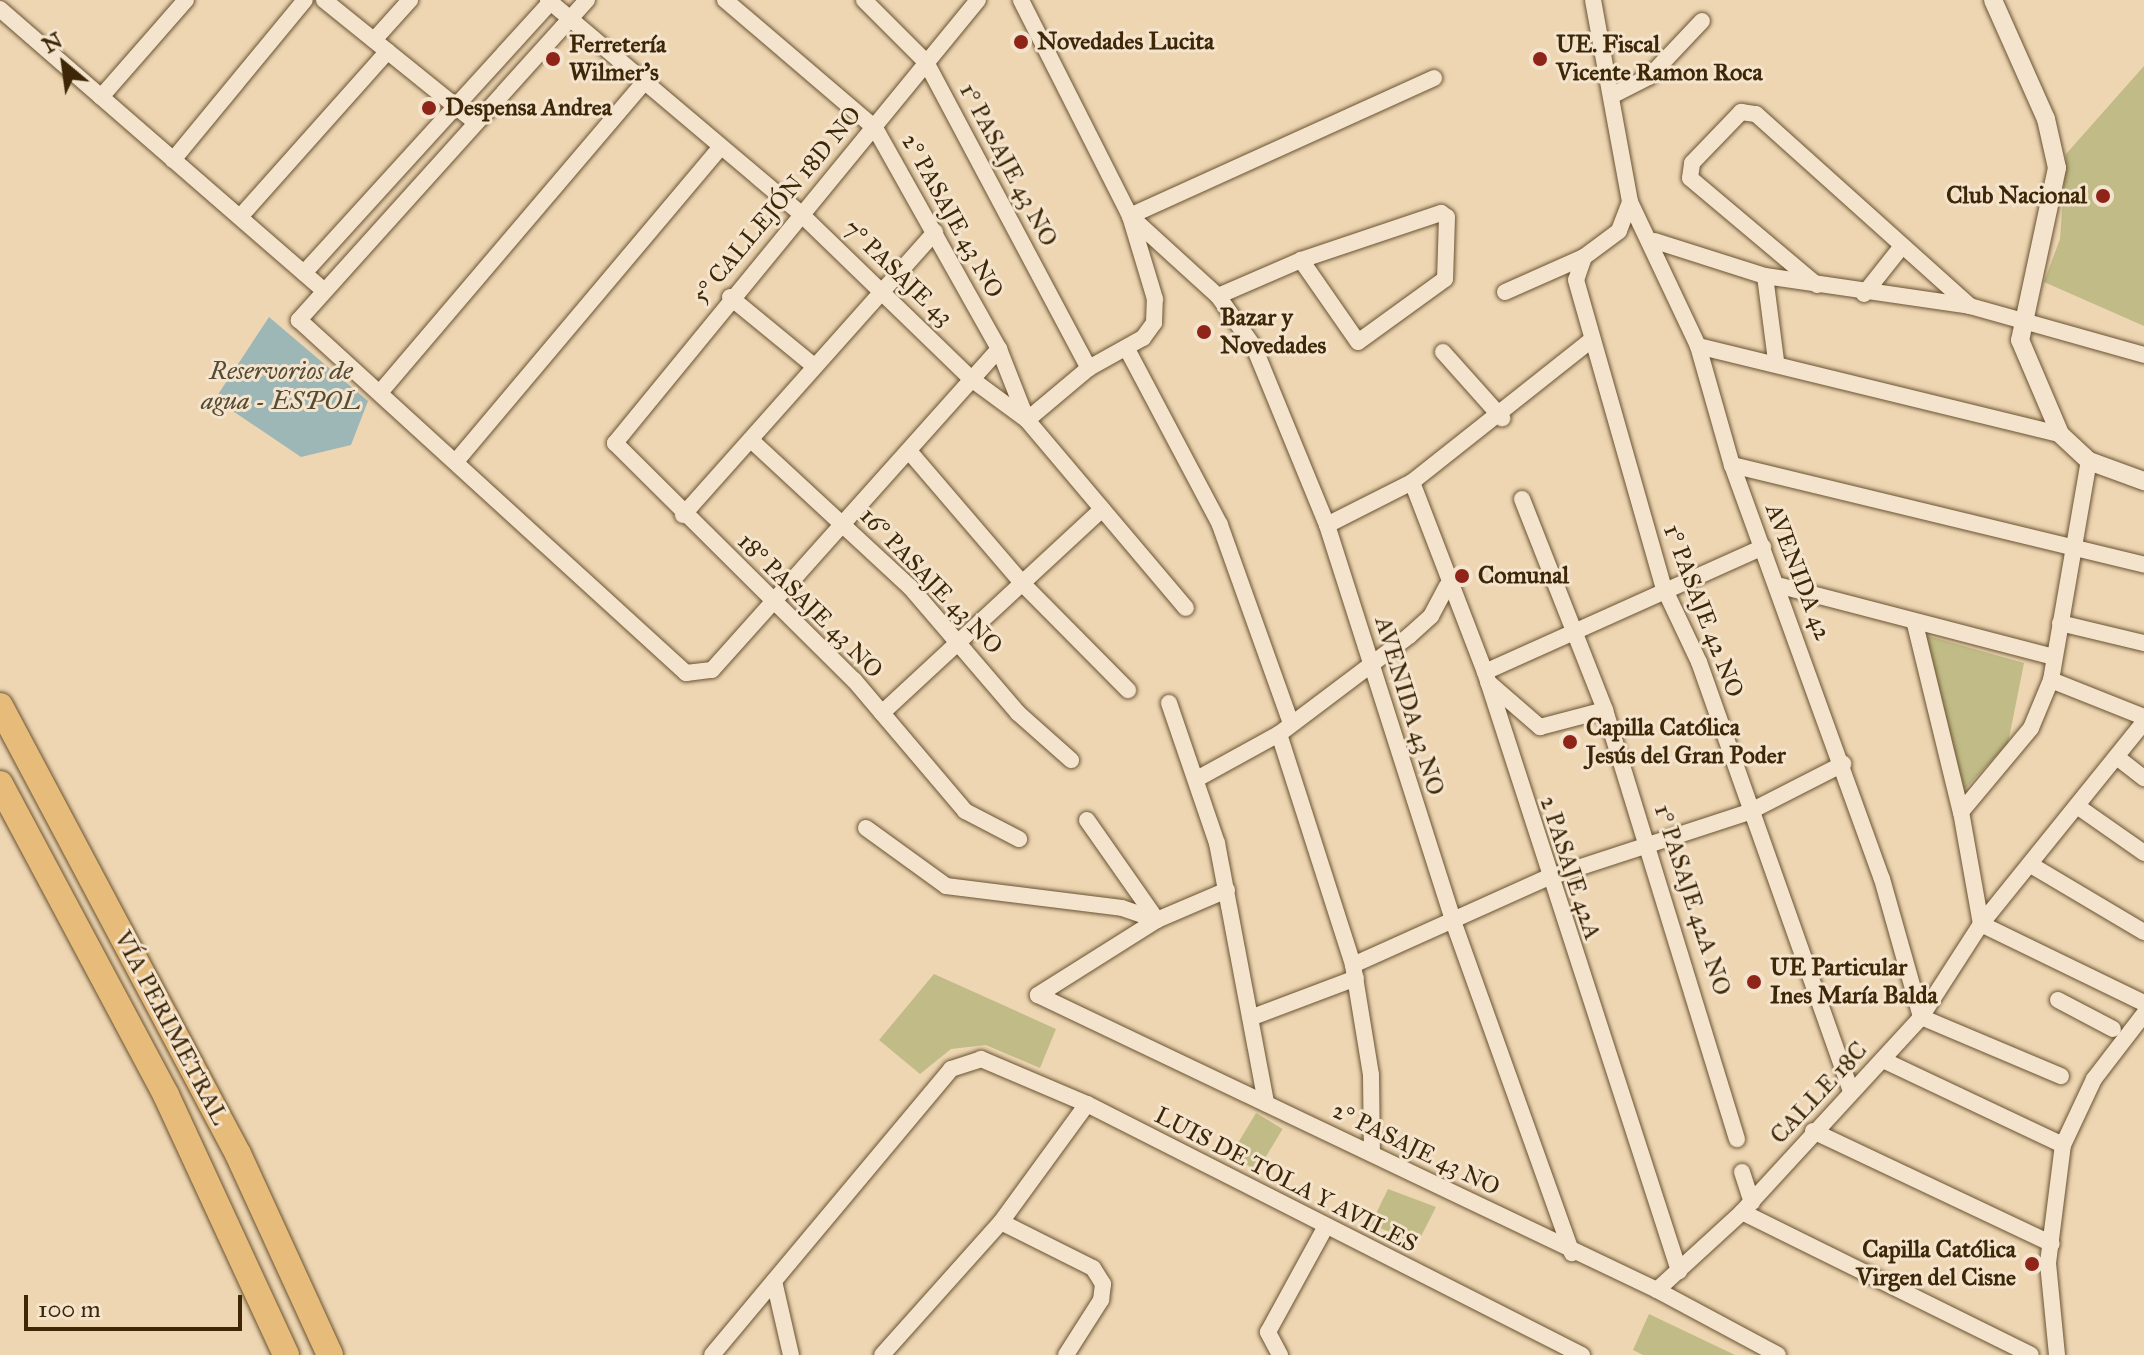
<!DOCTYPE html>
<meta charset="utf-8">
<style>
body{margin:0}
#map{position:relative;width:2144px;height:1355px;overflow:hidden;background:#eed6b3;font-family:"IM FELL Great Primer",serif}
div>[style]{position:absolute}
.green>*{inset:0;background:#c1bb87;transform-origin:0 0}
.water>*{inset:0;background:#9db7b7}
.roads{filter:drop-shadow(0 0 2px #695331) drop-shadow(0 0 2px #695331)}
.minor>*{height:16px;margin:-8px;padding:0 8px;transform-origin:8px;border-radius:8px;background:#f4e4ce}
.tertiary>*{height:18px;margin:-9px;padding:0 9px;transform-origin:9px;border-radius:9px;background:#f4e4ce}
.trunk>*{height:26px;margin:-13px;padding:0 13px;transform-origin:13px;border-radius:13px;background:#e7bb7a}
.dots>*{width:22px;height:22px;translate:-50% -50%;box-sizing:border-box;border:4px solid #f4e4ce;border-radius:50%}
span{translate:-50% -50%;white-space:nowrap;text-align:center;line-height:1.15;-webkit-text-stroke:6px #f4e4ce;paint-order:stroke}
.poi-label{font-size:24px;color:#3d2706;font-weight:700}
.left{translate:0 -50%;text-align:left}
.right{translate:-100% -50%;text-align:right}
.street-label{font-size:24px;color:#3d2706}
.water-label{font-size:26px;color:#554b32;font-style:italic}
.north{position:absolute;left:24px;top:24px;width:80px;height:80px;-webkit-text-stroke:6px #f4e4ce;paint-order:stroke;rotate:331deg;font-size:22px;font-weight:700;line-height:32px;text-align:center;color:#3d2706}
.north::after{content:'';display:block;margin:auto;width:28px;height:36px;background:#3d2706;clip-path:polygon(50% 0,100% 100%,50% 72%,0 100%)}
.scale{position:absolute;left:24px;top:1295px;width:218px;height:36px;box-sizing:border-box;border:4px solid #3d2706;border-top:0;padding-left:10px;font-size:24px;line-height:28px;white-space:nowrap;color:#3d2706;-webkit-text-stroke:6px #f4e4ce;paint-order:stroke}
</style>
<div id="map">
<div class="green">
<i style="clip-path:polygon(2144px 66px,2144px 326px,2044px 282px,2060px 239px,2066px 154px)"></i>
<i style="clip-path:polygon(1928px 636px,2024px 663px,2008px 743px,1964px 790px,1923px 640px)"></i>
<i style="clip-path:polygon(934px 974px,1056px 1029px,1040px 1068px,986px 1045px,951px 1049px,920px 1074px,879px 1040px)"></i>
<i style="left:1256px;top:1113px;width:31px;height:49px;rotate:31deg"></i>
<i style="clip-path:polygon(1388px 1189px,1436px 1207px,1417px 1244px,1371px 1224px)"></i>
<i style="clip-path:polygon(1649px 1314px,1735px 1355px,1643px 1355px,1633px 1350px)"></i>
</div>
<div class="water">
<i style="clip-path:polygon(269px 317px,368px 401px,351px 445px,301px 457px,215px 399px)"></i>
</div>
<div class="roads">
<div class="minor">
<i style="left:324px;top:0;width:193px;rotate:38.9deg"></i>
<i style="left:548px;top:0;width:330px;rotate:40.2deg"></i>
<i style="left:800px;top:213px;width:237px;rotate:44.1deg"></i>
<i style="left:970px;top:378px;width:71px;rotate:36.4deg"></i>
<i style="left:1027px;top:420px;width:246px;rotate:49.8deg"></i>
<i style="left:587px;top:0;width:431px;rotate:132deg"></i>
<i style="left:299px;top:320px;width:524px;rotate:42.37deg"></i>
<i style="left:686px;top:673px;width:26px;rotate:-7deg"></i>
<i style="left:712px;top:670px;width:431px;rotate:-48.2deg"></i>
<i style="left:725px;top:0;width:197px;rotate:40.5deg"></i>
<i style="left:875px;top:128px;width:253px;rotate:60.7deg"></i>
<i style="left:999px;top:349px;width:76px;rotate:68.5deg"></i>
<i style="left:1027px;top:420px;width:81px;rotate:-40deg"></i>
<i style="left:1089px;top:368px;width:62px;rotate:-29.1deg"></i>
<i style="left:1143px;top:338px;width:19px;rotate:-54deg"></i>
<i style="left:1154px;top:323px;width:24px;rotate:-88deg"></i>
<i style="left:1155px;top:299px;width:87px;rotate:-106.8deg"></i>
<i style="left:1130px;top:216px;width:242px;rotate:-116.8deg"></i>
<i style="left:864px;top:0;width:88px;rotate:45deg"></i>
<i style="left:926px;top:62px;width:347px;rotate:62deg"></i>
<i style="left:978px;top:0;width:573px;rotate:129.33deg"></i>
<i style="left:615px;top:443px;width:337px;rotate:44.8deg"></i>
<i style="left:854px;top:680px;width:172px;rotate:49.7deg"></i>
<i style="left:965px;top:811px;width:61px;rotate:27.4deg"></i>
<i style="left:1593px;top:0;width:205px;rotate:79.6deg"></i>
<i style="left:1630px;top:202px;width:159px;rotate:64.7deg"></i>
<i style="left:1698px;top:346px;width:124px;rotate:74.1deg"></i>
<i style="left:1732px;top:465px;width:440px;rotate:70.1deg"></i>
<i style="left:1882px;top:879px;width:143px;rotate:74.2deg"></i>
<i style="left:1921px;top:1017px;width:152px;rotate:22.9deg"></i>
<i style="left:0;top:9px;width:425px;rotate:41deg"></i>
<i style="left:374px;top:40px;width:54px;rotate:-48deg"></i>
<i style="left:1434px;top:78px;width:334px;rotate:155.6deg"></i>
<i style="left:1130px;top:216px;width:119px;rotate:42.3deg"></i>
<i style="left:1218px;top:296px;width:62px;rotate:54.8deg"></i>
<i style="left:1254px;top:347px;width:192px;rotate:67.7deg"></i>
<i style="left:1327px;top:525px;width:416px;rotate:72.3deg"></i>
<i style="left:1453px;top:921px;width:353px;rotate:70.3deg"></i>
<i style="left:1615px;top:94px;width:38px;rotate:-27deg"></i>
<i style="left:1649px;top:77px;width:77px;rotate:-46.6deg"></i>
<i style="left:101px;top:97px;width:129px;rotate:-48.8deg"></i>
<i style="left:173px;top:160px;width:207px;rotate:-50.5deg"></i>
<i style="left:1630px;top:202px;width:31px;rotate:111deg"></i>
<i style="left:1619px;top:231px;width:44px;rotate:143.4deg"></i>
<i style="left:1584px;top:257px;width:24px;rotate:109deg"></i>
<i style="left:1576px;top:280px;width:320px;rotate:74.1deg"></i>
<i style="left:1664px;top:588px;width:82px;rotate:64.7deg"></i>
<i style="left:1699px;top:662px;width:456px;rotate:70.5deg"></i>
<i style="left:240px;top:217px;width:222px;rotate:-48.3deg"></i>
<i style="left:1655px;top:241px;width:115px;rotate:17.7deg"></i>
<i style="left:1765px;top:276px;width:207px;rotate:8.3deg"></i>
<i style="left:1970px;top:306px;width:181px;rotate:15.7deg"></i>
<i style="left:304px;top:273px;width:369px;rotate:-47.7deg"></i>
<i style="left:1765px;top:276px;width:86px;rotate:82.6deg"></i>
<i style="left:1817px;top:285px;width:166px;rotate:-139.9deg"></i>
<i style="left:1690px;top:178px;width:15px;rotate:-82deg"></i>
<i style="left:1692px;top:163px;width:71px;rotate:-46.1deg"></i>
<i style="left:1741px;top:112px;width:15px;rotate:8deg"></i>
<i style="left:1756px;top:114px;width:288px;rotate:41.9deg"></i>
<i style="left:1505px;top:292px;width:86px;rotate:-23.9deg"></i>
<i style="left:1864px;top:294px;width:61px;rotate:-51.6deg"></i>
<i style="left:1218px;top:296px;width:90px;rotate:-23.4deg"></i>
<i style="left:1301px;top:260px;width:148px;rotate:-18.6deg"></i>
<i style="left:1441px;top:213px;width:7px;rotate:34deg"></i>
<i style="left:1447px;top:217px;width:62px;rotate:91.8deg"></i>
<i style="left:1445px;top:279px;width:107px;rotate:144.1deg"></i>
<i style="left:1358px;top:342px;width:100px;rotate:-124.8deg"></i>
<i style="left:730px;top:297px;width:109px;rotate:39.4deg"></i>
<i style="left:1698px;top:346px;width:373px;rotate:13.7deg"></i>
<i style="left:1127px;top:349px;width:199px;rotate:62.1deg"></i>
<i style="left:1220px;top:525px;width:210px;rotate:70.3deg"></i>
<i style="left:1443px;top:352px;width:89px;rotate:48.2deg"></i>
<i style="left:383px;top:389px;width:401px;rotate:-49.6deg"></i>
<i style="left:751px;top:440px;width:217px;rotate:42.8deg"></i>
<i style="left:910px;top:587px;width:166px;rotate:49.4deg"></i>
<i style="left:1018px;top:713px;width:71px;rotate:41.6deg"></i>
<i style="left:909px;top:451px;width:177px;rotate:49.4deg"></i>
<i style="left:1024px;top:585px;width:148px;rotate:45.3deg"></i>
<i style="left:458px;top:459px;width:408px;rotate:-49.9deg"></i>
<i style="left:1732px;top:465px;width:424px;rotate:13.6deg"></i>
<i style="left:1412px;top:482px;width:204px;rotate:69deg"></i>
<i style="left:1485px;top:672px;width:630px;rotate:72.05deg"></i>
<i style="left:1522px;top:499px;width:227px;rotate:68.5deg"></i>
<i style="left:1605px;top:710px;width:449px;rotate:72.9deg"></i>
<i style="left:683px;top:515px;width:379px;rotate:-48.3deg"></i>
<i style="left:1327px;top:525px;width:95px;rotate:-26.8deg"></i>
<i style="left:1412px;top:482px;width:228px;rotate:-38.4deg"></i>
<i style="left:1781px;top:586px;width:282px;rotate:14.6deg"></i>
<i style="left:2060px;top:623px;width:86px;rotate:13.4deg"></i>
<i style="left:1915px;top:624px;width:194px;rotate:76.3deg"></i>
<i style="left:1485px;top:672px;width:305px;rotate:-24.2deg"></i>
<i style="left:2051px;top:680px;width:100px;rotate:21.7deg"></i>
<i style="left:1488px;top:682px;width:69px;rotate:40.9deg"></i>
<i style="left:1540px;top:727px;width:67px;rotate:-14.7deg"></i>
<i style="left:1169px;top:703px;width:148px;rotate:71.1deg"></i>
<i style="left:1217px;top:843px;width:265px;rotate:79.3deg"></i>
<i style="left:882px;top:713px;width:300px;rotate:-42.8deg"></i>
<i style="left:1279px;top:734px;width:243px;rotate:72.2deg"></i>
<i style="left:1353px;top:965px;width:111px;rotate:80.7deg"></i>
<i style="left:1371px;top:1075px;width:78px;rotate:89.3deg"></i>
<i style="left:2118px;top:758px;width:33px;rotate:38deg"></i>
<i style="left:1197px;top:779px;width:94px;rotate:-28.8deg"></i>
<i style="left:1279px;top:734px;width:163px;rotate:-37deg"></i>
<i style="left:1409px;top:636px;width:30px;rotate:-42deg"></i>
<i style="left:1431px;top:616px;width:34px;rotate:-62deg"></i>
<i style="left:2077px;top:806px;width:82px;rotate:35deg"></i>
<i style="left:866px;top:828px;width:99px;rotate:35.9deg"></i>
<i style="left:946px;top:886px;width:177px;rotate:7.1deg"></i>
<i style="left:1122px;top:908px;width:37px;rotate:19deg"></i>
<i style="left:1157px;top:920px;width:122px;rotate:-125deg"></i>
<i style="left:2031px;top:865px;width:131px;rotate:30.7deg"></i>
<i style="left:1227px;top:890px;width:76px;rotate:156.8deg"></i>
<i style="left:1157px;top:920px;width:141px;rotate:147.8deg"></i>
<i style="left:1038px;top:995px;width:686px;rotate:25.48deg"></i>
<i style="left:1657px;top:1290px;width:137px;rotate:28.2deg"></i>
<i style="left:1981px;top:924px;width:114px;rotate:-100.1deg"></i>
<i style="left:1961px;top:812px;width:109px;rotate:-50.2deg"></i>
<i style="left:2031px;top:728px;width:52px;rotate:-67.4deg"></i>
<i style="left:2051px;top:680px;width:222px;rotate:-80.2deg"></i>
<i style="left:1981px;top:924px;width:181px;rotate:25.9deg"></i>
<i style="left:1353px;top:965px;width:213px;rotate:-24.2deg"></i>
<i style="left:1547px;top:878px;width:213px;rotate:-18.1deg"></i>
<i style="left:1749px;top:812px;width:106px;rotate:-27.1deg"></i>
<i style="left:2058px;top:1000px;width:62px;rotate:27.8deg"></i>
<i style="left:1253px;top:1017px;width:110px;rotate:-20.7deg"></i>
<i style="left:1883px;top:1060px;width:199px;rotate:25.3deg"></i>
<i style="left:1813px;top:1131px;width:264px;rotate:25.3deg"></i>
<i style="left:1742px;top:1172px;width:32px;rotate:72deg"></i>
<i style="left:1742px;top:1212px;width:322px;rotate:26.3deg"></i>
<i style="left:1001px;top:1222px;width:103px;rotate:26.6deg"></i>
<i style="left:1093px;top:1268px;width:19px;rotate:58deg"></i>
<i style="left:1103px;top:1284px;width:16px;rotate:97deg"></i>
<i style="left:1101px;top:1300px;width:65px;rotate:122.5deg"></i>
<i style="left:774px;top:1281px;width:76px;rotate:77.1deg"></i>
<i style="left:1657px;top:1290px;width:115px;rotate:-42.5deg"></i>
<i style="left:1742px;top:1212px;width:265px;rotate:-47.4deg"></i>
<i style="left:1921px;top:1017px;width:111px;rotate:-57.2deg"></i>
<i style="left:1981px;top:924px;width:260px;rotate:-51.1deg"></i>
<i style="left:712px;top:1355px;width:373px;rotate:-50.1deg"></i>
<i style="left:951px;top:1069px;width:32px;rotate:-18deg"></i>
<i style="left:981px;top:1059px;width:115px;rotate:23deg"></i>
<i style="left:1087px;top:1104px;width:555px;rotate:26.89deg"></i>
<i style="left:882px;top:1355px;width:178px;rotate:-48.2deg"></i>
<i style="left:1001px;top:1222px;width:146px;rotate:-53.9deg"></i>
<i style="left:1280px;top:1355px;width:26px;rotate:-118deg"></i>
<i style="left:1268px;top:1332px;width:119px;rotate:-61.3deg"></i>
<i style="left:2057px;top:1355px;width:92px;rotate:-95.6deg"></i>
<i style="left:2048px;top:1263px;width:119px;rotate:-82.8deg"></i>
<i style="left:2063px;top:1145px;width:73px;rotate:-64.8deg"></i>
<i style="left:2094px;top:1079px;width:82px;rotate:-52.4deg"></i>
</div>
<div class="tertiary">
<i style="left:1993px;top:0;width:130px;rotate:66deg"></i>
<i style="left:2046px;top:119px;width:50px;rotate:77.3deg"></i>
<i style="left:2057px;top:168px;width:176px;rotate:102.1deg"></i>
<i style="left:2020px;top:340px;width:102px;rotate:66.9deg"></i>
<i style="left:2060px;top:434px;width:40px;rotate:43deg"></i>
<i style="left:2089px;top:461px;width:59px;rotate:20deg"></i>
</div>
<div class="trunk">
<i style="left:0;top:706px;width:507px;rotate:62.02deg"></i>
<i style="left:238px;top:1154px;width:221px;rotate:65.4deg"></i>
<i style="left:0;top:784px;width:353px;rotate:61.9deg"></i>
<i style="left:166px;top:1095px;width:286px;rotate:65.2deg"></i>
</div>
</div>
<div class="dots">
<i style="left:1021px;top:42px;background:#8f2418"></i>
<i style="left:553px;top:59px;background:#8f2418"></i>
<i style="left:1540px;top:59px;background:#8f2418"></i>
<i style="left:429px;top:108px;background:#8f2418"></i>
<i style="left:2103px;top:196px;background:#8f2418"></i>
<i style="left:1204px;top:332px;background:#8f2418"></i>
<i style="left:1462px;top:576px;background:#8f2418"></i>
<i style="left:1570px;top:742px;background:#8f2418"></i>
<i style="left:1754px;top:982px;background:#8f2418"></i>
<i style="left:2032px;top:1264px;background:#8f2418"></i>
</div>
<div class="poi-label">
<span class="left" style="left:1037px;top:42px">Novedades Lucita</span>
<span class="left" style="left:569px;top:59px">Ferretería<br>Wilmer's</span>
<span class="left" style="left:1556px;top:59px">UE. Fiscal<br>Vicente Ramon Roca</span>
<span class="left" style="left:445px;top:108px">Despensa Andrea</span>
<span class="right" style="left:2087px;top:196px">Club Nacional</span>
<span class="left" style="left:1220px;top:332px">Bazar y<br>Novedades</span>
<span class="left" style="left:1478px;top:576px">Comunal</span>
<span class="left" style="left:1586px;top:742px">Capilla Católica<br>Jesús del Gran Poder</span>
<span class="left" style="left:1770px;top:982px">UE Particular<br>Ines María Balda</span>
<span class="right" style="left:2016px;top:1264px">Capilla Católica<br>Virgen del Cisne</span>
</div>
<div class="street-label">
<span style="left:1008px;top:165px;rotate:62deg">1° PASAJE 43 NO</span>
<span style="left:777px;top:205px;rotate:-50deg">5° CALLEJÓN 18D NO</span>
<span style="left:952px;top:216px;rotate:61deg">2° PASAJE 43 NO</span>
<span style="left:898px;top:273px;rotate:44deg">7° PASAJE 43</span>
<span style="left:1798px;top:572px;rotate:69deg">AVENIDA 42</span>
<span style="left:931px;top:581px;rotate:46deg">16° PASAJE 43 NO</span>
<span style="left:810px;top:606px;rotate:45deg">18° PASAJE 43 NO</span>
<span style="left:1703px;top:611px;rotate:69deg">1° PASAJE 42 NO</span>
<span style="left:1409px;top:706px;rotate:73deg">AVENIDA 43 NO</span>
<span style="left:1570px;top:868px;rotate:72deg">2 PASAJE 42A</span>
<span style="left:1692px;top:900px;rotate:72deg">1° PASAJE 42A NO</span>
<span style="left:171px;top:1028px;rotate:62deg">VÍA PERIMETRAL</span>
<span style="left:1819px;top:1093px;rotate:-47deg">CALLE 18C</span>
<span style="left:1416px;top:1149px;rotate:26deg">2° PASAJE 43 NO</span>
<span style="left:1286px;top:1180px;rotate:27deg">LUIS DE TOLA Y AVILES</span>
</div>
<div class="water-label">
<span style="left:281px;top:386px">Reservorios de<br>agua - ESPOL</span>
</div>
<div class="north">N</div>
<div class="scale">100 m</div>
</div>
